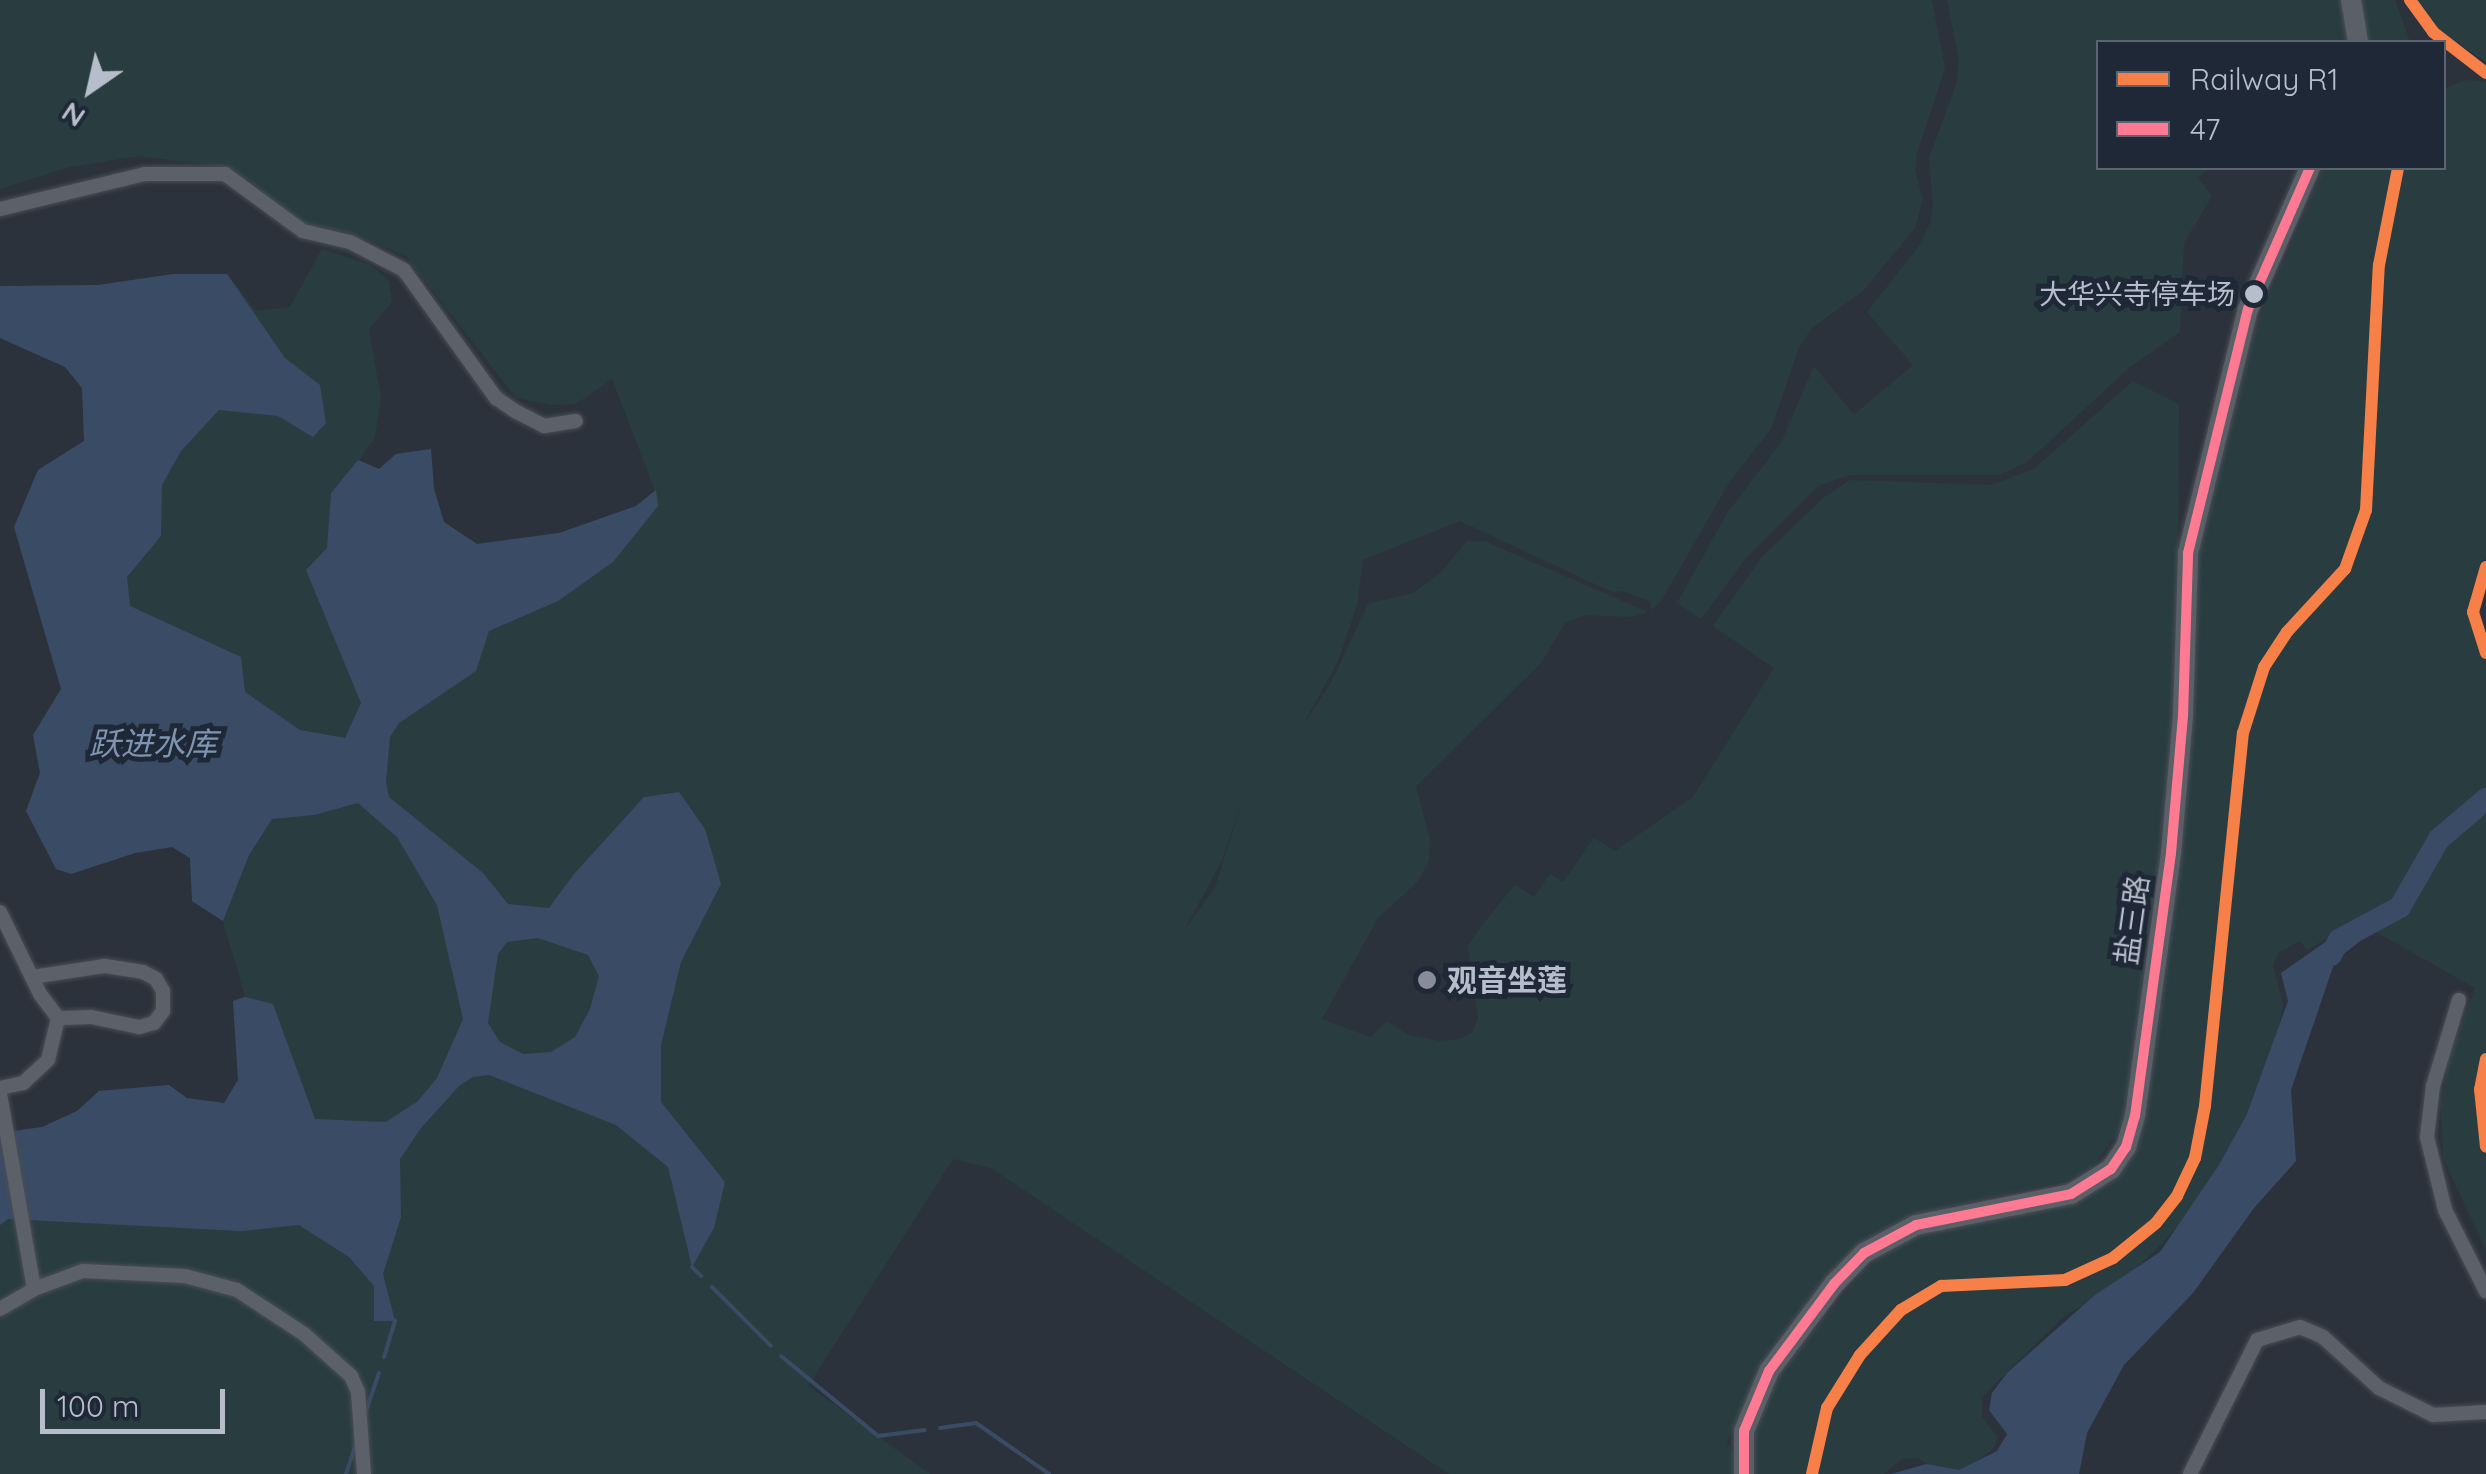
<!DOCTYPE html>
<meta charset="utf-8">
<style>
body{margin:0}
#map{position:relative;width:2486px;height:1474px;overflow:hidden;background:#2c323b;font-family:Quicksand,"Noto Sans SC",sans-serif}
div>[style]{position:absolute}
.green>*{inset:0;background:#293d41}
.water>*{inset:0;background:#3a4b66}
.stream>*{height:4px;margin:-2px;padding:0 2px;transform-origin:2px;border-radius:2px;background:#3a4b66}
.river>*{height:22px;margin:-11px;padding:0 11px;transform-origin:11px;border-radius:11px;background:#3a4b66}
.roads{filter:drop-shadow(0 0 2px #4a4e55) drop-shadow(0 0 2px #4a4e55)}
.street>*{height:14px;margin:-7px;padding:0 7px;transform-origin:7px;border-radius:7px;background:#5c6169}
.secondary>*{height:20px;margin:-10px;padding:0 10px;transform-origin:10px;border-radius:10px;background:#5b5f67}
.bus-1>*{height:10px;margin:-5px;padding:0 5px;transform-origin:5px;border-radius:5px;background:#fe7a93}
.rail-1>*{height:12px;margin:-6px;padding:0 6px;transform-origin:6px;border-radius:6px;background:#f78048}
.dots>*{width:28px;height:28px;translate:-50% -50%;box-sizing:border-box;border:5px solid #1f2836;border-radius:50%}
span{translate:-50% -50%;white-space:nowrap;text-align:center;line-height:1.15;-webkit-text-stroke:10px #1f2836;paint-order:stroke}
.bus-label{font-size:28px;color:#b7becb}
.right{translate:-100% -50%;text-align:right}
.street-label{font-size:30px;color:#b7becb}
.poi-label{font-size:30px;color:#b7becb;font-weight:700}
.left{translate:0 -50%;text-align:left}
.water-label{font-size:32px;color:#7e94b2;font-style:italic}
.legend{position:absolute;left:2096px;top:40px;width:350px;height:130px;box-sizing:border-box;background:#1f2836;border:2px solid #5c6472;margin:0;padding:12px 18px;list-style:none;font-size:30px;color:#b7becb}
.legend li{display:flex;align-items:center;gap:20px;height:50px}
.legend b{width:50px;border:2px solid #5c6472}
.north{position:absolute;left:40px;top:40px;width:100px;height:100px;-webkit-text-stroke:8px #1f2836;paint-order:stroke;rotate:214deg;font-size:28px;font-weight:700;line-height:40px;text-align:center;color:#b7becb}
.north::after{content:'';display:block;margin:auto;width:35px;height:45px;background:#b7becb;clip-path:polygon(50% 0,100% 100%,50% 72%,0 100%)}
.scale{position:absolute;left:40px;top:1389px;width:185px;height:45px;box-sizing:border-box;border:5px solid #b7becb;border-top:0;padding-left:12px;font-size:30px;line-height:35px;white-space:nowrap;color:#b7becb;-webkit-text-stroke:8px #1f2836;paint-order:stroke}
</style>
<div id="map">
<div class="green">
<i style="clip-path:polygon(evenodd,0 0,1932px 0,1945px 68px,1917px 153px,1915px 171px,1923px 199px,1915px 228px,1863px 291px,1812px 328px,1799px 347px,1771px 429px,1730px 481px,1661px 601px,1651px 610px,1650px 601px,1624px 591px,1612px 592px,1460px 521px,1363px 560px,1357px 605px,1338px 661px,1302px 727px,1331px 683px,1368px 604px,1414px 593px,1442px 571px,1467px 541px,1486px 542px,1648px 612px,1632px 617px,1585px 615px,1565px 623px,1541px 663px,1416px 786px,1430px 840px,1429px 861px,1418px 881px,1378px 918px,1322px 1019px,1370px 1037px,1387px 1021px,1408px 1035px,1439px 1041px,1461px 1039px,1472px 1033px,1478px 1018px,1468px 945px,1493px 911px,1515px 885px,1534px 897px,1550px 874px,1563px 882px,1594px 838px,1615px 851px,1693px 797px,1774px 668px,1713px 626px,1761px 558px,1823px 498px,1850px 480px,1992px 485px,2035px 468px,2133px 381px,2179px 404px,2177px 703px,2167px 836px,2132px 1099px,2122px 1127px,2093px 1166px,2068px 1180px,1947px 1207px,1900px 1221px,1866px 1239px,1838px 1265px,1755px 1379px,1727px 1443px,1736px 1456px,1738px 1474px,1449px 1474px,991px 1168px,953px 1159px,808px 1386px,930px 1474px,0 1474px,0 1133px,42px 1127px,77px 1111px,99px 1091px,169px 1085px,187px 1098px,224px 1103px,238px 1080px,233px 1001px,245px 996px,223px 921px,192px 901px,190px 858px,172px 847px,135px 853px,71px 874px,56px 869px,26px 811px,40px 773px,33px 735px,61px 689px,14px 527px,38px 470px,84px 441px,82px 388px,65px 367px,0 338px,0 286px,98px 285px,173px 274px,227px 274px,256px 311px,290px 307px,322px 249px,368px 264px,388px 279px,392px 302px,369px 329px,381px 398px,375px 437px,359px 460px,379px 469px,396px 454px,431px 449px,434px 489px,444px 522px,477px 544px,559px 533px,636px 506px,655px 490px,612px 379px,576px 404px,552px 405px,516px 398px,406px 256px,347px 232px,294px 222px,249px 180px,223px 167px,138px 156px,69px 167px,0 189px,0 0,1242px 802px,1215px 888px,1184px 931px,1222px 860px,1242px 802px)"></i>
<i style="clip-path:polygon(1947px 0,2341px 0,2349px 42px,2098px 42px,2098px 168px,2209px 168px,2198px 178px,2212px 196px,2184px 243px,2180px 332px,2130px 367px,2027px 462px,1999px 475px,1849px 475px,1818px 486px,1746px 558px,1701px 619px,1677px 603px,1728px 512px,1782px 441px,1814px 366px,1854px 415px,1913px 365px,1867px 312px,1920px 245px,1930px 223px,1933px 204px,1929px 158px,1956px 85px,1959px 60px)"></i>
<i style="clip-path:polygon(2360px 0,2395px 0,2410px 42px,2367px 42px)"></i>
<i style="clip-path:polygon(2413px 0,2486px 0,2486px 62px,2435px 27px)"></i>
<i style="clip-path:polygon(2465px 80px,2486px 82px,2486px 557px,2471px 594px,2470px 618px,2486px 660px,2486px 1047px,2479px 1101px,2486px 1156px,2486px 1250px,2443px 1158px,2441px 1105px,2451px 1052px,2475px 988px,2357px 921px,2307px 950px,2300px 941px,2278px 953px,2273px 965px,2283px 1004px,2274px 1053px,2242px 1129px,2192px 1210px,2153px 1253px,2105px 1295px,2065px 1315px,1982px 1397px,1982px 1416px,1997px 1437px,1993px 1449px,1960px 1473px,1932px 1467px,1918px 1458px,1902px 1459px,1884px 1474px,1755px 1474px,1755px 1432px,1764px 1403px,1781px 1372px,1861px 1273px,1884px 1253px,1927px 1231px,2077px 1196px,2144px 1115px,2186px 798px,2191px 574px,2256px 327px,2324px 168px,2444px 168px,2444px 89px)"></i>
</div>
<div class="water">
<i style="clip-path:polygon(evenodd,173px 274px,227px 274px,285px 358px,320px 385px,326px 423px,313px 437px,278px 416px,219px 410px,181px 451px,162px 485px,161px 536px,127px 577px,130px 606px,241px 657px,245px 692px,300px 730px,345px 738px,361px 703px,306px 570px,327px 548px,331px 493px,358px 460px,379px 469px,396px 454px,431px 449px,434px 489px,444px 522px,477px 544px,559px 533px,636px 506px,656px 490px,658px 506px,613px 562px,558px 601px,489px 631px,476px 671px,399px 723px,390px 737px,386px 782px,389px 797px,483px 873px,508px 904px,549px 908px,574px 874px,644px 797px,679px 792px,705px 829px,721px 884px,681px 962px,661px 1045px,661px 1102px,725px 1182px,714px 1228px,692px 1267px,668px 1167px,616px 1125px,489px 1075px,473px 1077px,459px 1086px,421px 1128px,400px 1159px,401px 1217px,383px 1274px,395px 1321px,374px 1321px,374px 1286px,349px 1257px,299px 1225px,241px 1231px,8px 1219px,0 1225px,0 1133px,42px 1127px,77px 1111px,99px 1091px,169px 1085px,187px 1098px,224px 1103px,238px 1080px,233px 1001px,245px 997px,273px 1004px,315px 1119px,386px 1122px,418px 1101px,437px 1078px,463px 1019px,437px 905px,397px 837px,358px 803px,314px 815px,272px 819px,249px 855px,223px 921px,192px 901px,190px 858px,172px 847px,135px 853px,71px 874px,56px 869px,26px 811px,40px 773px,33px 735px,61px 689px,14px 527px,38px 470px,84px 441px,82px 388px,65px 367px,0 338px,0 286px,98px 285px,173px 274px,538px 938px,588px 955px,599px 976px,590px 1009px,575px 1037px,551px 1052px,523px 1054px,500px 1042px,488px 1023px,498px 954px,507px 942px,538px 938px)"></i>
<i style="clip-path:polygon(2369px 934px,2335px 961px,2291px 1090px,2296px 1161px,2254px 1208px,2193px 1293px,2124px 1365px,2087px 1433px,2079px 1474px,1891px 1474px,1926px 1464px,1959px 1470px,1997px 1451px,2007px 1434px,1989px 1410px,1992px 1393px,2007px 1373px,2095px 1295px,2160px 1252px,2219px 1165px,2247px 1114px,2288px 1001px,2281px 973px,2334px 936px)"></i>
</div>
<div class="stream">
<i style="left:692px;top:1267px;width:13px;rotate:45deg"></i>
<i style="left:712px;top:1287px;width:83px;rotate:45deg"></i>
<i style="left:781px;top:1356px;width:126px;rotate:39.5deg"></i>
<i style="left:878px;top:1436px;width:47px;rotate:-7.3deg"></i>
<i style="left:384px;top:1357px;width:38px;rotate:-73deg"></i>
<i style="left:366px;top:1411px;width:40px;rotate:-71.1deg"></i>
<i style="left:940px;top:1428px;width:36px;rotate:-8deg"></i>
<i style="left:976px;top:1423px;width:89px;rotate:34.9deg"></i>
<i style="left:346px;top:1474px;width:36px;rotate:-72deg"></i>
</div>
<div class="river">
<i style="left:2331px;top:955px;width:17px;rotate:-62deg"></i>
<i style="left:2339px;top:940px;width:69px;rotate:-28.4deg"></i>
<i style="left:2400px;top:907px;width:78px;rotate:-60.2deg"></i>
<i style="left:2439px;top:839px;width:62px;rotate:-40.4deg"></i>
</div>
<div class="roads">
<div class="street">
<i style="left:0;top:209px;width:149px;rotate:-13.6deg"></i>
<i style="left:145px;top:174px;width:80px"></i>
<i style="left:225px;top:174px;width:97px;rotate:36.2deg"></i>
<i style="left:303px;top:231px;width:48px;rotate:13.2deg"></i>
<i style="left:350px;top:242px;width:61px;rotate:27.4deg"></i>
<i style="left:404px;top:270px;width:158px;rotate:54.3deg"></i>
<i style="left:496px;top:398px;width:23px;rotate:34deg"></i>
<i style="left:515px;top:411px;width:33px;rotate:27deg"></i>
<i style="left:544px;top:426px;width:32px;rotate:-9deg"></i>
<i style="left:0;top:912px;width:91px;rotate:64deg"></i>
<i style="left:40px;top:994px;width:30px;rotate:53deg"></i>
<i style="left:58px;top:1018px;width:43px;rotate:103.4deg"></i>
<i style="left:48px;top:1060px;width:34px;rotate:137deg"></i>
<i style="left:23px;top:1083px;width:24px;rotate:168deg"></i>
<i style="left:32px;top:977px;width:74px;rotate:-8.6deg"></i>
<i style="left:105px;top:966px;width:38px;rotate:9deg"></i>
<i style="left:143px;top:972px;width:15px;rotate:28deg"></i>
<i style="left:156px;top:979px;width:14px;rotate:60deg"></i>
<i style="left:163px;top:991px;width:20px;rotate:90deg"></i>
<i style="left:163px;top:1011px;width:15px;rotate:127deg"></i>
<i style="left:154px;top:1023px;width:16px;rotate:165deg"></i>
<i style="left:139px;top:1027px;width:49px;rotate:-168.2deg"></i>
<i style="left:91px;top:1017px;width:33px;rotate:178deg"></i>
<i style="left:2459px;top:1000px;width:90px;rotate:106.8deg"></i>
<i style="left:2433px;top:1086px;width:51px;rotate:96.7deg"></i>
<i style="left:2427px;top:1137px;width:75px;rotate:76.1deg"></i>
<i style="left:2445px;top:1210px;width:91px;rotate:63.2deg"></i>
<i style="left:0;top:1094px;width:198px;rotate:80.1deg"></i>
<i style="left:0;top:1309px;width:39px;rotate:-30deg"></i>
<i style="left:34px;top:1289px;width:52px;rotate:-20.2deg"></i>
<i style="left:83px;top:1271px;width:102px;rotate:2.8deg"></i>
<i style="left:185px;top:1276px;width:54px;rotate:15.1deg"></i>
<i style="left:237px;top:1290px;width:80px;rotate:33.3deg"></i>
<i style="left:304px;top:1334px;width:63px;rotate:41.8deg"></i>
<i style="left:351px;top:1376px;width:17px;rotate:66deg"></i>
<i style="left:358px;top:1392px;width:82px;rotate:85.8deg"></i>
<i style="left:2190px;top:1474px;width:150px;rotate:-63.4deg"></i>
<i style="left:2257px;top:1340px;width:45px;rotate:-16.8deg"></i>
<i style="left:2300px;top:1327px;width:25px;rotate:23deg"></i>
<i style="left:2323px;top:1337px;width:76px;rotate:42.3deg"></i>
<i style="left:2379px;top:1388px;width:60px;rotate:26.6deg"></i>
<i style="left:2433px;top:1415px;width:53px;rotate:-3.2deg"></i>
</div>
<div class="secondary">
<i style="left:2351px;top:0;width:43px;rotate:80.5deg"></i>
<i style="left:1744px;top:1474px;width:43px;rotate:-90deg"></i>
<i style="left:1744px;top:1431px;width:65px;rotate:-67.4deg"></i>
<i style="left:1769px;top:1371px;width:109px;rotate:-53.2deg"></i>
<i style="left:1834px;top:1284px;width:43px;rotate:-45.9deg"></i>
<i style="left:1864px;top:1253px;width:59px;rotate:-28.3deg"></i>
<i style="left:1916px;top:1225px;width:158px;rotate:-11.3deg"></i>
<i style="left:2071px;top:1194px;width:47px;rotate:-32deg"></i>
<i style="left:2111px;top:1169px;width:27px;rotate:-56deg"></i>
<i style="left:2126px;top:1147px;width:32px;rotate:-74deg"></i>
<i style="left:2135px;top:1116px;width:265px;rotate:-82.2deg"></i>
<i style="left:2171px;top:853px;width:138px;rotate:-85deg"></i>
<i style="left:2183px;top:716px;width:163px;rotate:-88.2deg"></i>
<i style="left:2188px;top:553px;width:251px;rotate:-76.2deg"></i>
<i style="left:2248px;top:309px;width:154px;rotate:-66.3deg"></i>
</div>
</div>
<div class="bus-1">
<i style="left:1744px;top:1474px;width:43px;rotate:-90deg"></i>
<i style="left:1744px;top:1431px;width:65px;rotate:-67.4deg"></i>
<i style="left:1769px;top:1371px;width:109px;rotate:-53.2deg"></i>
<i style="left:1834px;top:1284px;width:43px;rotate:-45.9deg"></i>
<i style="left:1864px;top:1253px;width:59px;rotate:-28.3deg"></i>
<i style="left:1916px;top:1225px;width:158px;rotate:-11.3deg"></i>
<i style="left:2071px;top:1194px;width:47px;rotate:-32deg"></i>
<i style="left:2111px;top:1169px;width:27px;rotate:-56deg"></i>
<i style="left:2126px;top:1147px;width:32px;rotate:-74deg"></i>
<i style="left:2135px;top:1116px;width:265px;rotate:-82.2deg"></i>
<i style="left:2171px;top:853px;width:138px;rotate:-85deg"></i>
<i style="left:2183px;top:716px;width:163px;rotate:-88.2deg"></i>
<i style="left:2188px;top:553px;width:251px;rotate:-76.2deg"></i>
<i style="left:2248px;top:309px;width:154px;rotate:-66.3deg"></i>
</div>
<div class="rail-1">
<i style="left:2410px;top:0;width:39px;rotate:54deg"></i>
<i style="left:2433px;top:32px;width:67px;rotate:37.7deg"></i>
<i style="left:2486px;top:567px;width:47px;rotate:106.1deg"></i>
<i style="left:2473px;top:612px;width:43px;rotate:72.4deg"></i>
<i style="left:2486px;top:1059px;width:31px;rotate:101deg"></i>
<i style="left:2480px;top:1089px;width:58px;rotate:84.1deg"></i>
<i style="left:1812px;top:1474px;width:68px;rotate:-77.2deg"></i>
<i style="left:1827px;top:1408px;width:62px;rotate:-58.1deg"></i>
<i style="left:1860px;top:1355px;width:61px;rotate:-47.7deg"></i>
<i style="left:1901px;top:1310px;width:47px;rotate:-31deg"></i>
<i style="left:1941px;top:1286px;width:124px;rotate:-2.8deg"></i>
<i style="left:2065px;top:1280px;width:53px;rotate:-24.6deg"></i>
<i style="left:2113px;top:1258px;width:55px;rotate:-39.1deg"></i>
<i style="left:2156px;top:1223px;width:34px;rotate:-52deg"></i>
<i style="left:2177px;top:1196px;width:42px;rotate:-64.7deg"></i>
<i style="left:2195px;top:1158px;width:53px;rotate:-79.1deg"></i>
<i style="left:2205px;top:1106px;width:375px;rotate:-84.2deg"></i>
<i style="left:2243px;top:733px;width:69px;rotate:-72.3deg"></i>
<i style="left:2264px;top:667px;width:42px;rotate:-56.7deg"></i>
<i style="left:2287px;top:632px;width:86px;rotate:-47.4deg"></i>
<i style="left:2345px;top:569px;width:63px;rotate:-70.4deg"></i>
<i style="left:2366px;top:510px;width:245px;rotate:-87deg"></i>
<i style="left:2379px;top:265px;width:99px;rotate:-78.9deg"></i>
</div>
<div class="dots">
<i style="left:2254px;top:294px;background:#b7becb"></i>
<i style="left:1427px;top:980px;background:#868d99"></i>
</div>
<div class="bus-label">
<span class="right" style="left:2235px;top:294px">大华兴寺停车场</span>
</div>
<div class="street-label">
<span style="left:2132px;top:920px;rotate:-82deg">盐三路</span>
</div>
<div class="poi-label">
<span class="left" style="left:1447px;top:980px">观音坐莲</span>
</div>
<div class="water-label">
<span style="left:153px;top:743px">跃进水库</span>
</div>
<ul class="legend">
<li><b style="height:12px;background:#f78048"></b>Railway R1</li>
<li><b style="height:12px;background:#fe7a93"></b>47</li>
</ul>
<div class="north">N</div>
<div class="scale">100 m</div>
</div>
